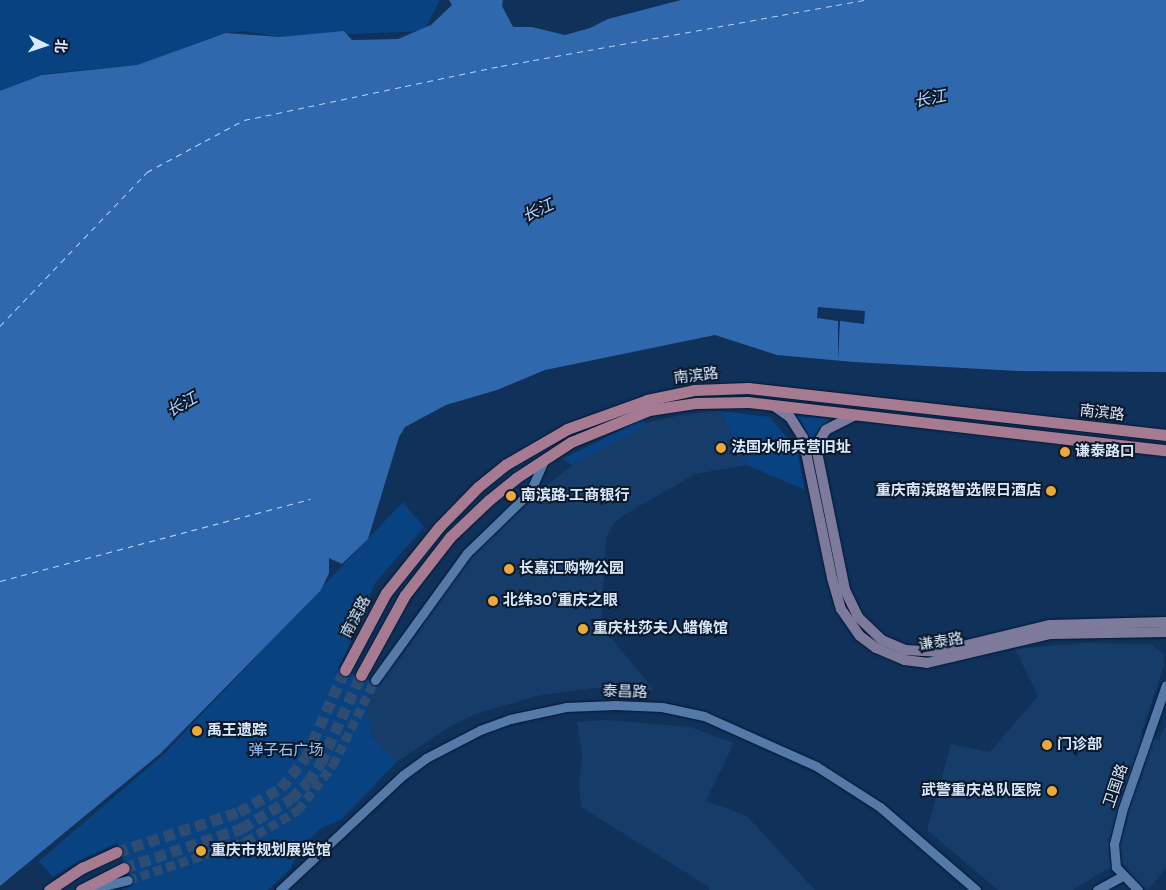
<!DOCTYPE html>
<meta charset="utf-8">
<style>
body{margin:0}
#map{position:relative;width:1166px;height:890px;overflow:hidden;background:#103159;font-family:Karla,"Noto Sans SC",sans-serif}
div>[style]{position:absolute}
.built>*{inset:0;background:#163c6a}
.green>*{inset:0;background:#094280}
.water>*{inset:0;background:#3068ad}
.pier>*{inset:0;background:#103159}
.ferry>*{height:1px;margin-top:-0.5px;transform-origin:0;background:repeating-linear-gradient(90deg,#b7d4fa 0 6px,transparent 0 11px)}
.tertiary-tunnel>*{height:9px;margin-top:-4.5px;transform-origin:0;background:repeating-linear-gradient(90deg,#2e4c72 0 9px,transparent 0 13.5px)}
.primary-tunnel>*{height:11px;margin-top:-5.5px;transform-origin:0;background:repeating-linear-gradient(90deg,#2e4c72 0 11px,transparent 0 16.5px)}
.roads{filter:drop-shadow(0 0 1px #021836) drop-shadow(0 0 1px #021836)}
.tertiary>*{height:9px;margin:-4.5px;padding:0 4.5px;transform-origin:4.5px;border-radius:4.5px;background:#567aa7}
.secondary>*{height:10px;margin:-5px;padding:0 5px;transform-origin:5px;border-radius:5px;background:#7e7a9c}
.primary>*{height:11px;margin:-5.5px;padding:0 5.5px;transform-origin:5.5px;border-radius:5.5px;background:#a67b92}
.dots>*{width:14px;height:14px;translate:-50% -50%;box-sizing:border-box;border:2px solid #0b192b;border-radius:50%}
span{translate:-50% -50%;white-space:nowrap;text-align:center;line-height:1.15;-webkit-text-stroke:4px #0b192b;paint-order:stroke}
.street-label{font-size:15px;color:#d9e8fd}
.poi-label{font-size:15px;color:#d9e8fd;font-weight:700}
.left{translate:0 -50%;text-align:left}
.right{translate:-100% -50%;text-align:right}
.park-label{font-size:15px;color:#98c4fc}
.water-label{font-size:16px;color:#b7d4fa;font-style:italic}
.north{position:absolute;left:20px;top:20px;width:50px;height:50px;-webkit-text-stroke:4px #0b192b;paint-order:stroke;rotate:94deg;font-size:14px;font-weight:700;line-height:20px;text-align:center;color:#d9e8fd}
.north::after{content:'';display:block;margin:auto;width:18px;height:22px;background:#d9e8fd;clip-path:polygon(50% 0,100% 100%,50% 72%,0 100%)}
</style>
<div id="map">
<div class="built">
<i style="clip-path:polygon(720px 411px,747px 465px,695px 474px,624px 515px,613px 524px,606px 538px,601px 625px,654px 690px,593px 688px,536px 696px,473px 715px,446px 729px,397px 762px,382px 751px,372px 738px,366px 704px,376px 682px,401px 656px,463px 566px,506px 518px,572px 465px,645px 423px,685px 414px)"></i>
<i style="clip-path:polygon(1082px 643px,1151px 644px,1164px 655px,1164px 666px,1141px 734px,1159px 741px,1166px 722px,1166px 868px,1148px 890px,1133px 879px,1125px 865px,1105px 870px,1073px 890px,998px 890px,927px 830px,951px 744px,990px 752px,1038px 696px,1015px 649px)"></i>
<i style="clip-path:polygon(606px 720px,690px 727px,734px 743px,706px 801px,747px 816px,815px 890px,709px 890px,709px 887px,581px 807px,579px 783px,582px 755px,577px 722px)"></i>
</div>
<div class="green">
<i style="clip-path:polygon(0 0,440px 0,424px 31px,280px 37px,244px 31px,227px 33px,137px 65px,42px 74px,22px 94px,0 106px)"></i>
<i style="clip-path:polygon(720px 411px,770px 417px,797px 450px,805px 490px,747px 465px)"></i>
<i style="clip-path:polygon(796px 416px,830px 419px,809px 442px,805px 428px)"></i>
<i style="clip-path:polygon(643px 419px,646px 425px,572px 465px,562px 459px)"></i>
<i style="clip-path:polygon(403px 502px,424px 527px,375px 583px,339px 669px,376px 682px,366px 704px,372px 738px,397px 762px,342px 819px,320px 829px,300px 849px,290px 869px,268px 890px,121px 890px,132px 885px,117px 843px,80px 860px,53px 877px,39px 861px,163px 755px)"></i>
</div>
<div class="water">
<i style="clip-path:polygon(449px 0,503px 0,502px 6px,513px 27px,532px 27px,565px 35px,590px 28px,608px 19px,681px 0,1166px 0,1166px 372px,1020px 371px,854px 362px,777px 355px,715px 335px,545px 370px,497px 390px,446px 405px,405px 427px,399px 437px,368px 539px,342px 564px,329px 558px,329px 573px,321px 590px,161px 753px,0 886px,0 91px,42px 75px,137px 65px,226px 33px,280px 37px,344px 31px,352px 40px,398px 39px,431px 25px,452px 5px)"></i>
</div>
<div class="pier">
<i style="clip-path:polygon(818px 307px,865px 311px,864px 324px,840px 321px,838px 361px,838px 321px,817px 318px)"></i>
</div>
<div class="ferry">
<i style="left:0;top:326px;width:213px;rotate:-46.3deg"></i>
<i style="left:147px;top:172px;width:110px;rotate:-28.2deg"></i>
<i style="left:244px;top:120px;width:263px;rotate:-11.9deg"></i>
<i style="left:501px;top:66px;width:370px;rotate:-10.3deg"></i>
<i style="left:0;top:581px;width:321px;rotate:-14.8deg"></i>
</div>
<div class="tertiary-tunnel">
<i style="left:128px;top:880px;width:124px;rotate:-18.3deg"></i>
<i style="left:246px;top:841px;width:61px;rotate:-30.8deg"></i>
<i style="left:298px;top:810px;width:57px;rotate:-52.1deg"></i>
<i style="left:333px;top:765px;width:95px;rotate:-63.7deg"></i>
</div>
<div class="primary-tunnel">
<i style="left:117px;top:852px;width:128px;rotate:-18.2deg"></i>
<i style="left:239px;top:812px;width:48px;rotate:-29.7deg"></i>
<i style="left:281px;top:788px;width:40px;rotate:-51deg"></i>
<i style="left:306px;top:757px;width:95px;rotate:-65.9deg"></i>
<i style="left:124px;top:868px;width:125px;rotate:-18.7deg"></i>
<i style="left:242px;top:828px;width:57px;rotate:-30.6deg"></i>
<i style="left:291px;top:799px;width:24px;rotate:-45deg"></i>
<i style="left:308px;top:782px;width:23px;rotate:-56deg"></i>
<i style="left:321px;top:763px;width:97px;rotate:-65.6deg"></i>
</div>
<div class="roads">
<div class="tertiary">
<i style="left:375px;top:680px;width:157px;rotate:-54.1deg"></i>
<i style="left:467px;top:553px;width:88px;rotate:-44.1deg"></i>
<i style="left:530px;top:492px;width:37px;rotate:-66deg"></i>
<i style="left:88px;top:890px;width:41px;rotate:-14deg"></i>
<i style="left:280px;top:890px;width:168px;rotate:-43.1deg"></i>
<i style="left:403px;top:775px;width:29px;rotate:-36deg"></i>
<i style="left:426px;top:758px;width:61px;rotate:-27.4deg"></i>
<i style="left:480px;top:730px;width:32px;rotate:-20deg"></i>
<i style="left:510px;top:719px;width:57px;rotate:-12.1deg"></i>
<i style="left:566px;top:707px;width:49px;rotate:-2.3deg"></i>
<i style="left:615px;top:705px;width:47px;rotate:2.4deg"></i>
<i style="left:662px;top:707px;width:43px;rotate:12.1deg"></i>
<i style="left:704px;top:716px;width:123px;rotate:24.1deg"></i>
<i style="left:816px;top:766px;width:76px;rotate:32.6deg"></i>
<i style="left:880px;top:807px;width:127px;rotate:40.8deg"></i>
<i style="left:1097px;top:890px;width:29px;rotate:-29deg"></i>
<i style="left:1138px;top:890px;width:32px;rotate:-134deg"></i>
<i style="left:1116px;top:867px;width:23px;rotate:-95deg"></i>
<i style="left:1114px;top:844px;width:34px;rotate:-76deg"></i>
<i style="left:1122px;top:811px;width:133px;rotate:-70.8deg"></i>
</div>
<div class="secondary">
<i style="left:774px;top:406px;width:19px;rotate:35deg"></i>
<i style="left:790px;top:417px;width:25px;rotate:58deg"></i>
<i style="left:803px;top:438px;width:143px;rotate:78.3deg"></i>
<i style="left:832px;top:578px;width:32px;rotate:74deg"></i>
<i style="left:841px;top:609px;width:33px;rotate:55deg"></i>
<i style="left:860px;top:636px;width:20px;rotate:37deg"></i>
<i style="left:876px;top:648px;width:30px;rotate:23deg"></i>
<i style="left:904px;top:660px;width:23px;rotate:7deg"></i>
<i style="left:927px;top:663px;width:126px;rotate:-13.3deg"></i>
<i style="left:1050px;top:634px;width:116px;rotate:-1deg"></i>
<i style="left:855px;top:415px;width:33px;rotate:153deg"></i>
<i style="left:826px;top:430px;width:13px;rotate:122deg"></i>
<i style="left:819px;top:441px;width:11px;rotate:100deg"></i>
<i style="left:817px;top:452px;width:141px;rotate:78.5deg"></i>
<i style="left:845px;top:590px;width:30px;rotate:64deg"></i>
<i style="left:858px;top:617px;width:33px;rotate:44deg"></i>
<i style="left:882px;top:640px;width:25px;rotate:23deg"></i>
<i style="left:905px;top:650px;width:33px;rotate:3deg"></i>
<i style="left:938px;top:652px;width:115px;rotate:-13.6deg"></i>
<i style="left:1050px;top:625px;width:116px;rotate:-1.5deg"></i>
</div>
<div class="primary">
<i style="left:345px;top:670px;width:87px;rotate:-62deg"></i>
<i style="left:386px;top:593px;width:85px;rotate:-51.2deg"></i>
<i style="left:439px;top:527px;width:56px;rotate:-45.7deg"></i>
<i style="left:478px;top:487px;width:35px;rotate:-39deg"></i>
<i style="left:505px;top:465px;width:72px;rotate:-30.1deg"></i>
<i style="left:567px;top:429px;width:85px;rotate:-19.9deg"></i>
<i style="left:647px;top:400px;width:48px;rotate:-12deg"></i>
<i style="left:694px;top:390px;width:54px;rotate:-2.1deg"></i>
<i style="left:748px;top:388px;width:421px;rotate:6.4deg"></i>
<i style="left:361px;top:675px;width:91px;rotate:-61.2deg"></i>
<i style="left:405px;top:595px;width:73px;rotate:-52.2deg"></i>
<i style="left:450px;top:537px;width:54px;rotate:-43.5deg"></i>
<i style="left:489px;top:500px;width:35px;rotate:-39deg"></i>
<i style="left:516px;top:478px;width:66px;rotate:-33.2deg"></i>
<i style="left:571px;top:442px;width:84px;rotate:-22.3deg"></i>
<i style="left:649px;top:410px;width:48px;rotate:-8.5deg"></i>
<i style="left:696px;top:403px;width:52px;rotate:-1.1deg"></i>
<i style="left:748px;top:402px;width:421px;rotate:6.6deg"></i>
<i style="left:49px;top:890px;width:40px;rotate:-34deg"></i>
<i style="left:82px;top:868px;width:38px;rotate:-25deg"></i>
<i style="left:81px;top:890px;width:48px;rotate:-27.1deg"></i>
</div>
</div>
<div class="dots">
<i style="left:721px;top:448px;background:#eda83b"></i>
<i style="left:1065px;top:452px;background:#eda83b"></i>
<i style="left:1051px;top:491px;background:#eda83b"></i>
<i style="left:511px;top:496px;background:#eda83b"></i>
<i style="left:509px;top:569px;background:#eda83b"></i>
<i style="left:493px;top:601px;background:#eda83b"></i>
<i style="left:583px;top:629px;background:#eda83b"></i>
<i style="left:197px;top:731px;background:#eda83b"></i>
<i style="left:1047px;top:745px;background:#eda83b"></i>
<i style="left:1052px;top:791px;background:#eda83b"></i>
<i style="left:201px;top:851px;background:#eda83b"></i>
</div>
<div class="street-label">
<span style="left:696px;top:376px;rotate:-7deg">南滨路</span>
<span style="left:1102px;top:413px;rotate:6deg">南滨路</span>
<span style="left:356px;top:617px;rotate:-62deg">南滨路</span>
<span style="left:941px;top:642px;rotate:-9deg">谦泰路</span>
<span style="left:625px;top:692px;rotate:2deg">泰昌路</span>
<span style="left:1116px;top:786px;rotate:-71deg">卫国路</span>
</div>
<div class="poi-label">
<span class="left" style="left:731px;top:448px">法国水师兵营旧址</span>
<span class="left" style="left:1075px;top:452px">谦泰路口</span>
<span class="right" style="left:1041px;top:491px">重庆南滨路智选假日酒店</span>
<span class="left" style="left:521px;top:496px">南滨路·工商银行</span>
<span class="left" style="left:519px;top:569px">长嘉汇购物公园</span>
<span class="left" style="left:503px;top:601px">北纬30°重庆之眼</span>
<span class="left" style="left:593px;top:629px">重庆杜莎夫人蜡像馆</span>
<span class="left" style="left:207px;top:731px">禹王遗踪</span>
<span class="left" style="left:1057px;top:745px">门诊部</span>
<span class="right" style="left:1041px;top:791px">武警重庆总队医院</span>
<span class="left" style="left:211px;top:851px">重庆市规划展览馆</span>
</div>
<div class="park-label">
<span style="left:286px;top:751px">弹子石广场</span>
</div>
<div class="water-label">
<span style="left:930px;top:99px;rotate:-11deg">长江</span>
<span style="left:538px;top:211px;rotate:-25deg">长江</span>
<span style="left:182px;top:405px;rotate:-29deg">长江</span>
</div>
<div class="north">北</div>
</div>
